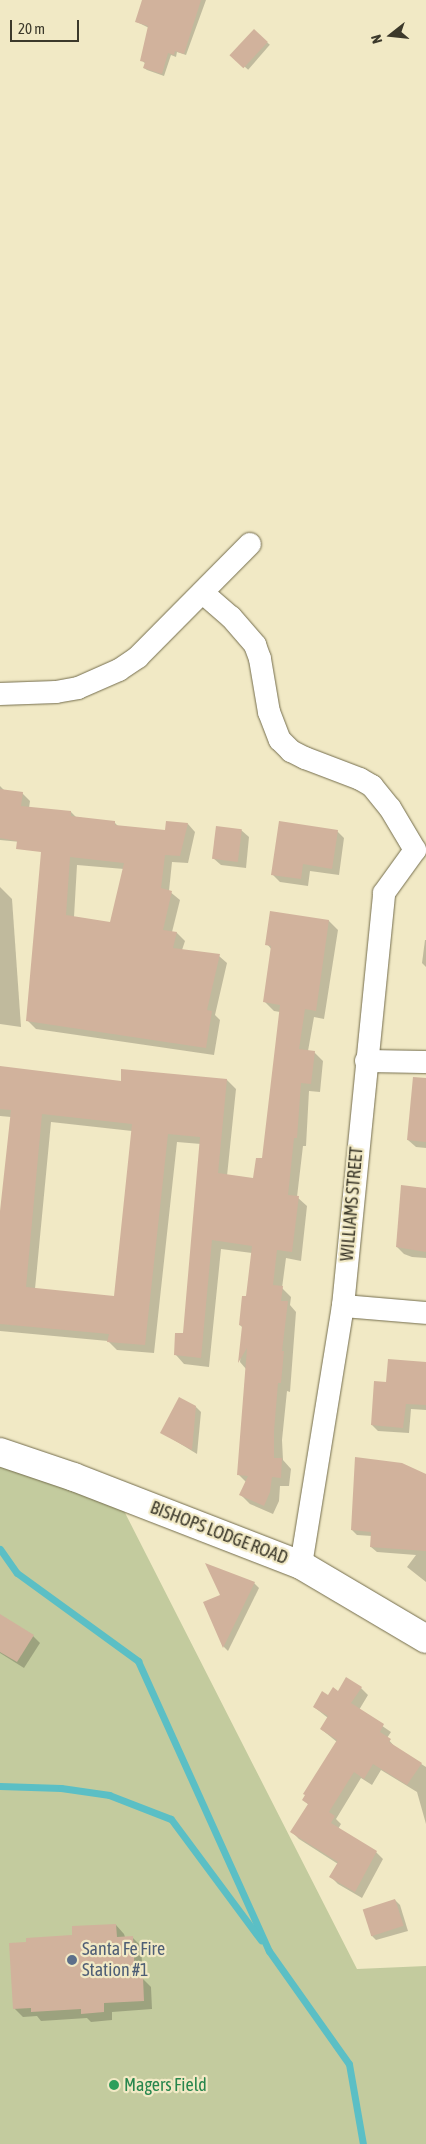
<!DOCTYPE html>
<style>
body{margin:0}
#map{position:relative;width:426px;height:2144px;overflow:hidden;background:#f1e9c5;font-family:"Asap Condensed",sans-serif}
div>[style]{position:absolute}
.green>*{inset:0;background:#c3cb9e}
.shadow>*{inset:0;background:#0003;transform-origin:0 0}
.stream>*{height:7px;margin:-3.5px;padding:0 3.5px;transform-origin:3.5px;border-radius:3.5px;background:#5bbfc5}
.building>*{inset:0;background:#d1b29c;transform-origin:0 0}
.roads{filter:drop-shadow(0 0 1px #746d4d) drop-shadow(0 0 1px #746d4d)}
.minor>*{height:22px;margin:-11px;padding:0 11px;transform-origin:11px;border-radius:11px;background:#fff}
.tertiary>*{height:28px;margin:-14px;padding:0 14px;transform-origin:14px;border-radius:14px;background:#fff}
.dots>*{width:14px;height:14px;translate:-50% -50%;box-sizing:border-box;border:2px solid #f1e9c5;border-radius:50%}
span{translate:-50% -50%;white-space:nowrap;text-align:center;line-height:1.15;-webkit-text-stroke:4.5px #f1e9c5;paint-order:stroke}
.street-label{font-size:18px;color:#3c392b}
.service-label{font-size:18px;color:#4e5e75}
.left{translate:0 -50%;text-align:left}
.leisure-label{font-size:18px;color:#27864d}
.north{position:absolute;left:366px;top:10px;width:50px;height:50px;-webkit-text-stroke:4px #f1e9c5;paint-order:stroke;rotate:254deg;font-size:14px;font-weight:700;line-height:20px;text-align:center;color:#3c392b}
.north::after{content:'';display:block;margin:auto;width:18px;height:22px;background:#3c392b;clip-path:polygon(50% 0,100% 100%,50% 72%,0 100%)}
.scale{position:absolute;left:10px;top:20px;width:69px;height:22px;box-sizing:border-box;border:2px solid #3c392b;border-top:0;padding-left:6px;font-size:15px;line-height:18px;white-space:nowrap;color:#3c392b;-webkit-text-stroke:4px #f1e9c5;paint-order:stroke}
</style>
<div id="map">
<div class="green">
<i style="clip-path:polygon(0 1463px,119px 1501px,357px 1969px,426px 1966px,426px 2144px,0 2144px)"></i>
</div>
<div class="shadow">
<i style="clip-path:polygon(143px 0,206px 0,186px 55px,177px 52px,176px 57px,171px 55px,164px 76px,147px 70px,144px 68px,146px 64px,141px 60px,149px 28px,137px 22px)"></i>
<i style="left:254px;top:31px;width:21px;height:33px;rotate:41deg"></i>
<i style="clip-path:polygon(evenodd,0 786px,5px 791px,22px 793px,30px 801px,29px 808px,71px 812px,76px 817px,115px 823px,118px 826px,166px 831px,188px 824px,195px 832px,188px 863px,172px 862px,169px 891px,180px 900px,172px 932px,177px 933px,185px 941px,182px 950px,219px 956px,227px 963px,215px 1015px,220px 1020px,214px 1055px,36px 1029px,28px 1021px,52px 845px,0 840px,0 786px,77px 865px,124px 869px,111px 923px,74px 917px,77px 865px)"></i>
<i style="clip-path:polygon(241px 830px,249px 837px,246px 868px,221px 865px,213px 858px)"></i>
<i style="clip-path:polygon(337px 831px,344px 838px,339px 875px,310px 871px,308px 886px,280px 882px,273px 875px)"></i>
<i style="clip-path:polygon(0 887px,12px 899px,21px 1027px,0 1024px)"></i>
<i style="clip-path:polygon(evenodd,271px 913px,329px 921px,338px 930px,324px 1019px,314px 1017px,308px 1051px,314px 1052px,323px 1061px,320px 1092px,309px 1091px,306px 1146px,303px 1146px,297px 1197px,307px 1206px,301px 1261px,286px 1258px,282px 1288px,291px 1297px,290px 1305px,296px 1312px,290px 1392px,287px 1391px,282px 1440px,283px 1460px,291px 1469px,289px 1486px,280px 1486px,279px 1501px,273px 1514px,250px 1504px,241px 1495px,246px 1482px,238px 1474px,246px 1369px,240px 1362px,243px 1328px,240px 1325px,247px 1298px,252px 1253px,221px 1249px,209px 1367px,184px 1364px,176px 1355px,184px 1335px,201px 1144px,177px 1142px,154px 1353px,117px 1350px,108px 1341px,0 1331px,0 1223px,11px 1117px,0 1116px,0 1067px,122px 1083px,227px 1080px,236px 1089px,227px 1176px,254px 1180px,264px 1160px,280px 1012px,274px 1011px,265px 1002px,272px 950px,267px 944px,271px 913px,51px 1122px,132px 1131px,115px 1298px,35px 1289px,51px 1122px)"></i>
<i style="clip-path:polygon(425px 940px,426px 940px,426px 967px,422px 963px)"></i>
<i style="clip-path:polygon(426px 1104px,426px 1148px,416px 1147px,408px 1140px)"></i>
<i style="clip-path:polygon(426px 1190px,426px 1258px,412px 1257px,404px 1254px,397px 1247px)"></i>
<i style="clip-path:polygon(426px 1363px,426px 1410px,411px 1409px,409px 1433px,378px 1431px,372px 1425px,387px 1384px)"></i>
<i style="clip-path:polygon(196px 1407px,201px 1412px,197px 1454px,161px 1432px)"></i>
<i style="clip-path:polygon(426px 1475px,426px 1582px,407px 1567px,416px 1555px,377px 1552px,371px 1547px,372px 1536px,357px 1535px,352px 1530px)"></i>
<i style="clip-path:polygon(254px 1583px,259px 1588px,228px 1651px,224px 1647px,205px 1603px)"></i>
<i style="clip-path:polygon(0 1615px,33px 1636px,40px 1643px,24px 1668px,0 1653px)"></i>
<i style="clip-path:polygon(361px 1688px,368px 1695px,359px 1710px,391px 1732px,387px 1738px,396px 1748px,426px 1767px,426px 1824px,417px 1792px,381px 1770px,372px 1785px,361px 1778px,336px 1819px,341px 1824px,338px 1829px,376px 1852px,383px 1859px,362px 1898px,338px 1884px,331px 1877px,338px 1864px,299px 1839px,292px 1832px,309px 1805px,303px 1800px,337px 1742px,321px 1729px,328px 1718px,314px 1707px,329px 1696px)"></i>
<i style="clip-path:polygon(395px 1900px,400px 1905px,408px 1931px,376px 1940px,371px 1935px)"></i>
<i style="clip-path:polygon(116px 1925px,124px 1934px,125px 1937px,132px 1937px,141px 1946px,143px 1979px,151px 1987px,152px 2009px,112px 2012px,112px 2020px,91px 2022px,87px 2018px,41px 2021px,37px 2016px,23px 2017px,14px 2008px,74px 1936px)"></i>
</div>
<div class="stream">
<i style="left:0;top:1549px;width:29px;rotate:55deg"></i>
<i style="left:17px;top:1573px;width:150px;rotate:36deg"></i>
<i style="left:138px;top:1661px;width:318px;rotate:65.7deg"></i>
<i style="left:269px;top:1951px;width:138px;rotate:54.7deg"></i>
<i style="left:349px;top:2064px;width:81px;rotate:80.1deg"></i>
<i style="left:0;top:1786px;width:61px;rotate:1.9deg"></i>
<i style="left:61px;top:1788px;width:49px;rotate:8.3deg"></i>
<i style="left:109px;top:1795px;width:66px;rotate:21.2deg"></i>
<i style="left:171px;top:1819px;width:151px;rotate:53.4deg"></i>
</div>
<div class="building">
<i style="clip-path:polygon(142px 0,201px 0,184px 54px,175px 51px,174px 55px,168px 53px,162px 74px,143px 68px,145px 62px,140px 61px,148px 26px,135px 22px)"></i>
<i style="left:254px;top:29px;width:19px;height:36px;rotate:43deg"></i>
<i style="clip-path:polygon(evenodd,0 789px,23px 792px,21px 806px,71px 811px,71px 816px,106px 820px,115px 821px,115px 825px,165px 830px,166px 821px,188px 823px,180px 856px,165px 855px,161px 888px,172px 891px,163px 930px,177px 932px,173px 948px,220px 954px,207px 1010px,212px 1011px,206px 1048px,26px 1021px,41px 852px,16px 849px,17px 841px,0 838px,0 789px,70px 857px,124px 863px,110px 922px,66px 915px,70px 857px)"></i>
<i style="clip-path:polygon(279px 821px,338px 830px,332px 869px,303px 864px,301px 879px,271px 875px)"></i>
<i style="left:216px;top:826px;width:26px;height:33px;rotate:7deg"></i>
<i style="clip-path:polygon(evenodd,270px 911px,329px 920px,316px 1011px,305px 1009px,299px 1049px,315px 1051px,311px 1084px,301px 1083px,297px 1138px,294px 1138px,288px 1195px,299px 1196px,292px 1252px,277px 1250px,273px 1285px,283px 1286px,281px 1301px,288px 1301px,282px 1351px,284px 1351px,281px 1383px,278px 1383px,274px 1431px,274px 1458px,282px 1458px,281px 1478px,272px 1477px,270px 1492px,264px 1506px,239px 1495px,248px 1476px,237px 1475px,247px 1348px,238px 1363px,242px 1326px,239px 1325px,242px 1296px,246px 1296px,252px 1246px,212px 1240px,201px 1358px,174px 1355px,175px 1333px,183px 1333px,200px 1137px,168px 1134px,145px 1345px,107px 1342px,109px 1334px,0 1324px,0 1211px,11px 1110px,0 1109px,0 1066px,121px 1081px,121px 1069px,227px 1079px,218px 1173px,253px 1178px,256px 1158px,262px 1158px,280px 1005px,263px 1002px,271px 946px,265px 945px,270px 911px,42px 1114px,132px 1124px,114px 1296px,26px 1287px,42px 1114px)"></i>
<i style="clip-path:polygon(413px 1077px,426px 1078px,426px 1142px,407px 1140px)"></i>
<i style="clip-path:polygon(401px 1185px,426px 1188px,426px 1252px,396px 1247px)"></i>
<i style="clip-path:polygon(388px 1359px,426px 1362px,426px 1405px,406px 1404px,403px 1428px,371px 1425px,374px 1381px,386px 1382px)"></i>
<i style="clip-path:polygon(179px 1397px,196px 1406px,192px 1450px,160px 1433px)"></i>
<i style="clip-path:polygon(355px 1457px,402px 1463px,426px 1474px,426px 1551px,370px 1547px,371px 1532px,351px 1530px)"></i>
<i style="clip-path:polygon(205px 1563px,255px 1582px,223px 1648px,203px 1602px,220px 1595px)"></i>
<i style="clip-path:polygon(0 1614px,34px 1635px,17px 1662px,0 1652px)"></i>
<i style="clip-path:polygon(346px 1677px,362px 1687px,351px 1703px,384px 1724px,380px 1732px,391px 1739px,389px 1742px,422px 1763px,407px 1785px,373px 1764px,364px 1779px,354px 1772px,329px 1812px,335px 1816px,331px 1823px,377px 1851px,355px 1892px,329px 1877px,338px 1862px,290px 1832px,308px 1804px,302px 1800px,305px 1795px,303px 1794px,337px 1740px,320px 1729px,328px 1716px,313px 1707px,322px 1691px,328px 1695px,333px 1687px,338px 1691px)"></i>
<i style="left:395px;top:1899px;width:28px;height:34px;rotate:72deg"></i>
<i style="clip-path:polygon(116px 1924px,117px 1937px,133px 1936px,135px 1977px,143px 1977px,144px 2001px,104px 2003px,104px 2012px,81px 2014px,81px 2009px,31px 2012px,31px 2008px,13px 2009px,9px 1943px,26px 1942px,26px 1938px,72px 1935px,72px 1926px)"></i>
</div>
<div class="roads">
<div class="minor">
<i style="left:203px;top:593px;width:37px;rotate:41deg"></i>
<i style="left:231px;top:617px;width:37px;rotate:49deg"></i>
<i style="left:255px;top:645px;width:15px;rotate:70deg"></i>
<i style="left:260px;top:659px;width:54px;rotate:80.4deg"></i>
<i style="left:269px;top:712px;width:30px;rotate:69deg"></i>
<i style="left:280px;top:740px;width:16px;rotate:45deg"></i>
<i style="left:291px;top:751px;width:16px;rotate:27deg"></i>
<i style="left:305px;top:758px;width:59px;rotate:20.9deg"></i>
<i style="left:360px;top:779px;width:14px;rotate:30deg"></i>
<i style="left:372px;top:786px;width:28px;rotate:51deg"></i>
<i style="left:390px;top:808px;width:49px;rotate:59.2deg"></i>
<i style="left:0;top:694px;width:56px;rotate:-2deg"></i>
<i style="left:56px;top:692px;width:22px;rotate:-10deg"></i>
<i style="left:78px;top:688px;width:45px;rotate:-23.7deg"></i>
<i style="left:119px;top:670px;width:23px;rotate:-34deg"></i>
<i style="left:138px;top:657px;width:159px;rotate:-45.3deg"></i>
<i style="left:366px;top:1061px;width:60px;rotate:1deg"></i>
<i style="left:343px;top:1306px;width:83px;rotate:4.8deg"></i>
<i style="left:301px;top:1565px;width:262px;rotate:-80.8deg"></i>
<i style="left:343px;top:1306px;width:415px;rotate:-84.3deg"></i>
<i style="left:384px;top:893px;width:53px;rotate:-54.2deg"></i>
</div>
<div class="tertiary">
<i style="left:0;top:1452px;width:78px;rotate:18.7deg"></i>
<i style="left:74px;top:1477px;width:243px;rotate:21.2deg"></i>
<i style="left:301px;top:1565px;width:145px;rotate:30.6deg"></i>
</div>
</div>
<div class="dots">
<i style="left:72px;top:1960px;background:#5c6f8a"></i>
<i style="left:114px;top:2085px;background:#2e9e5b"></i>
</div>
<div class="street-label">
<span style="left:352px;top:1204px;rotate:-85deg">WILLIAMS STREET</span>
<span style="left:219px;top:1533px;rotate:21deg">BISHOPS LODGE ROAD</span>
</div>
<div class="service-label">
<span class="left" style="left:82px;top:1960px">Santa Fe Fire<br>Station #1</span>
</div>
<div class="leisure-label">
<span class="left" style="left:124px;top:2085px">Magers Field</span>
</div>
<div class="north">N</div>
<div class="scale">20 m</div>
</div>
